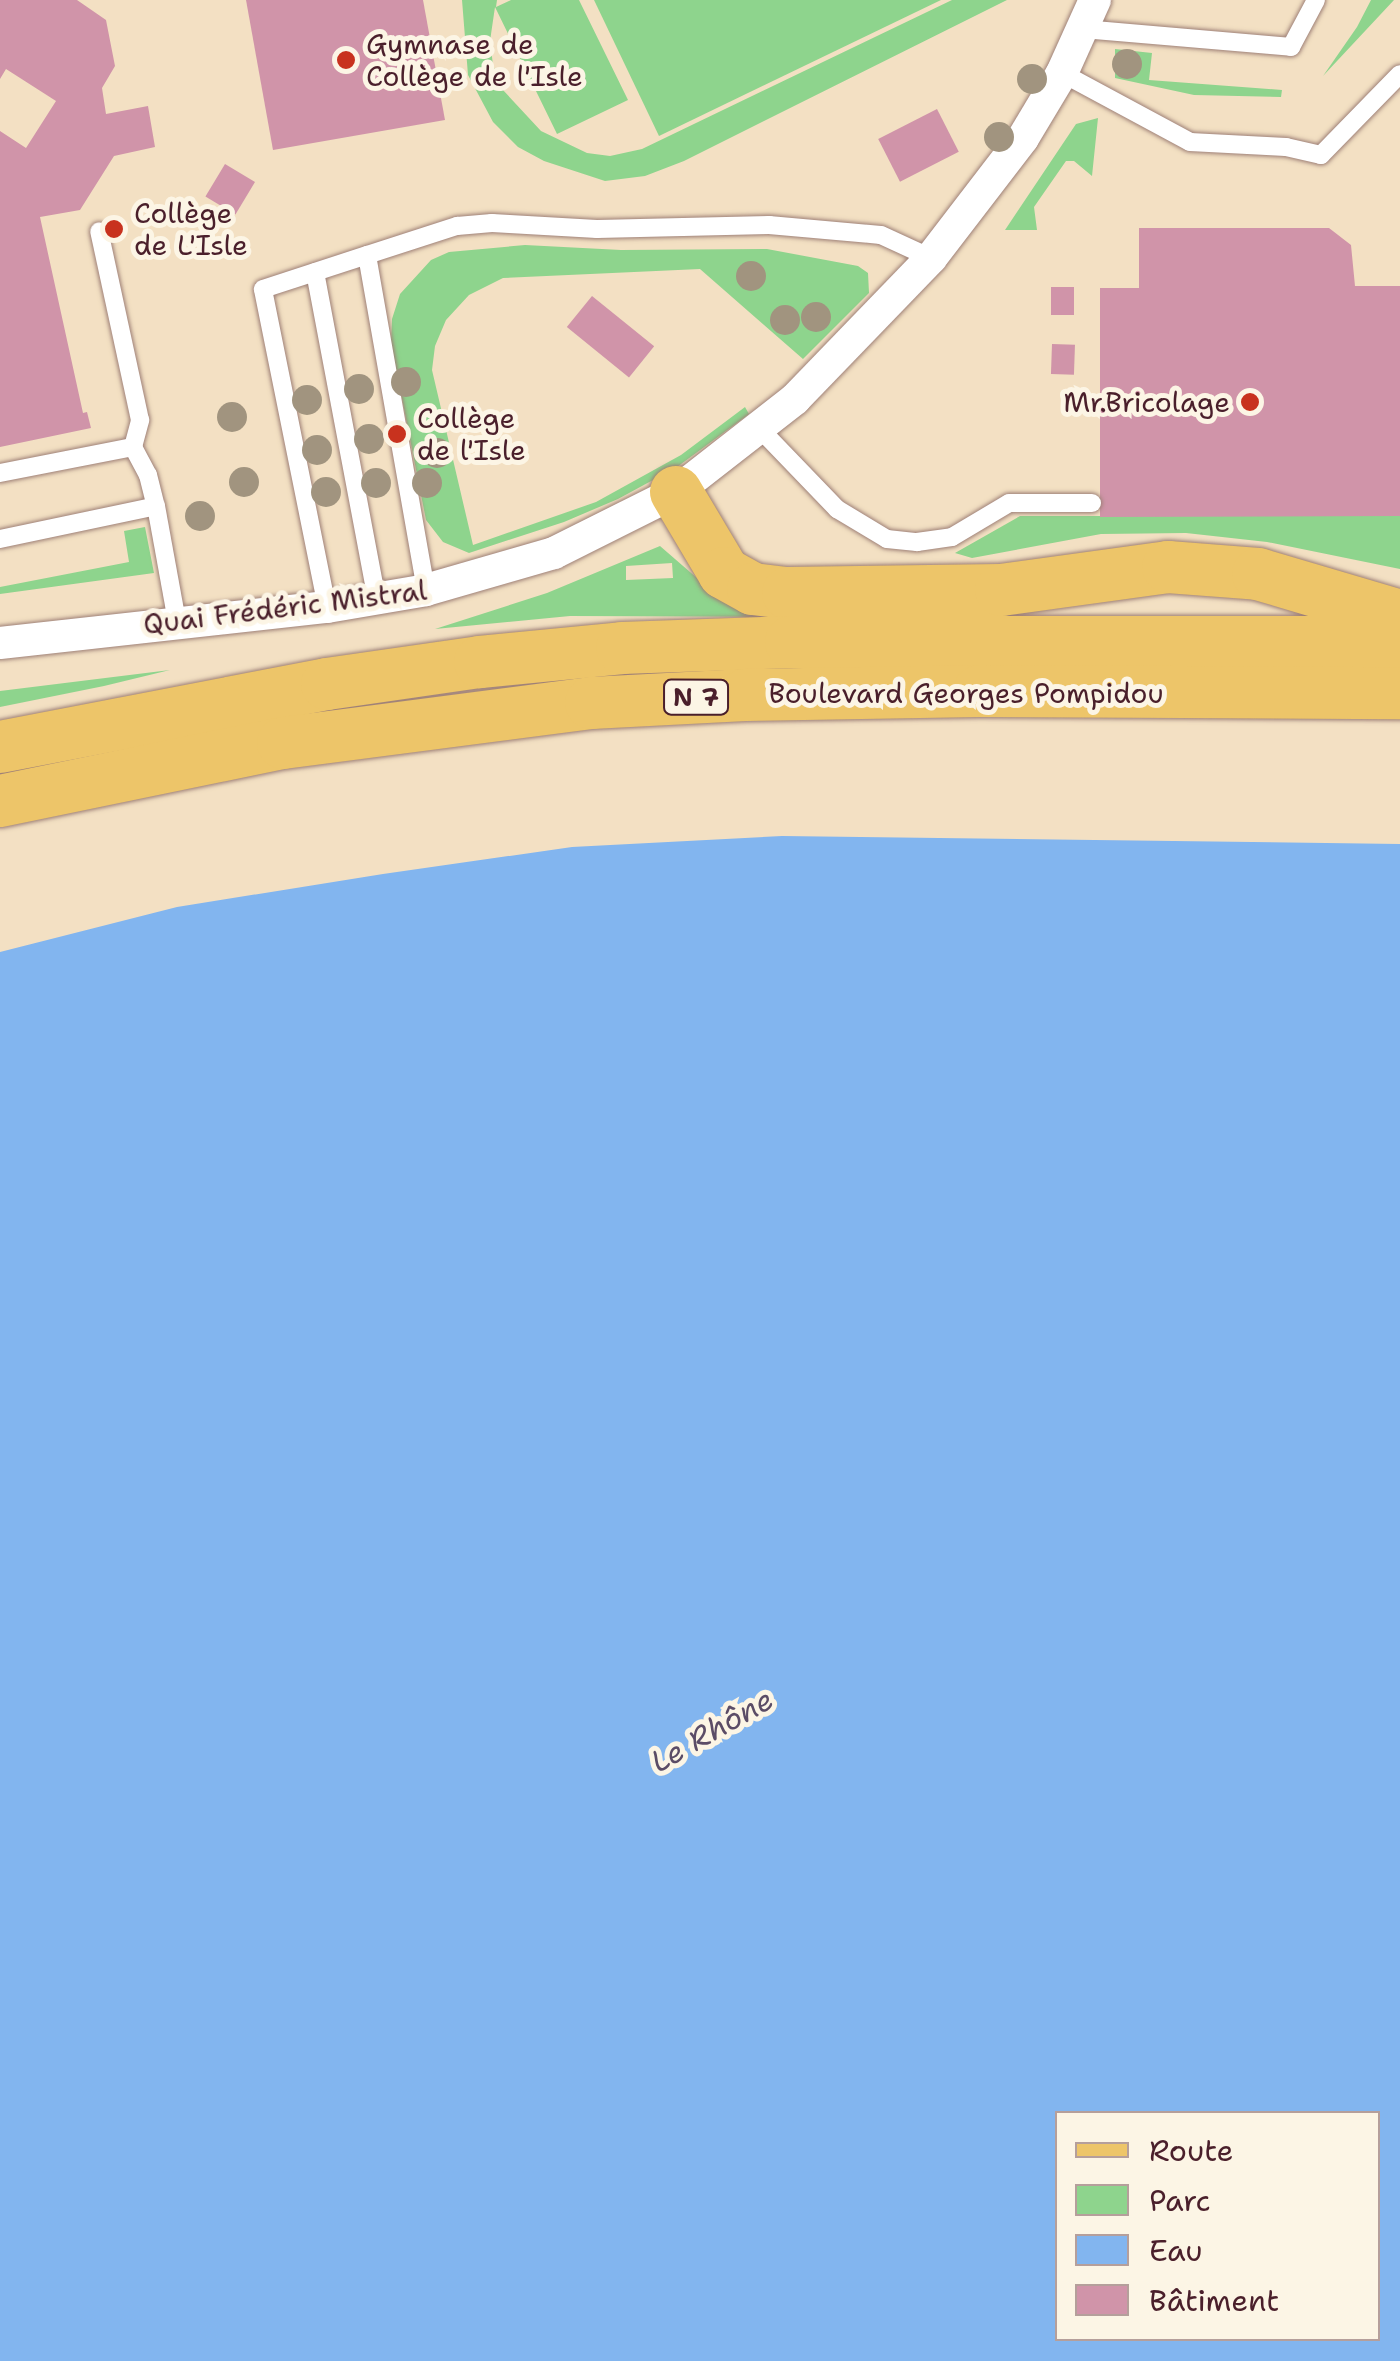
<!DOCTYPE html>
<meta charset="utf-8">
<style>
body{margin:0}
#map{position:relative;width:1400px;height:2361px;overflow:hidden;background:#f3e0c3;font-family:"Shantell Sans",sans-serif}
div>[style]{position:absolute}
.green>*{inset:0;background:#8ed48d}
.water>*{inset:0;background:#82b5ef}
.building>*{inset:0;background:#d094a9;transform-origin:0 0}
.roads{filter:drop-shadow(0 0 2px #9e8077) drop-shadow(0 0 2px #9e8077)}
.lane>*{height:18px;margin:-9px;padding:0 9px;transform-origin:9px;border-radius:9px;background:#fff}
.street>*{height:32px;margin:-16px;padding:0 16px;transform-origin:16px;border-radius:16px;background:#fff}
.primary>*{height:52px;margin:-26px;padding:0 26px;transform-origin:26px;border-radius:26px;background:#edc569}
.trees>*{width:30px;height:30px;margin:-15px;border-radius:50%;background:#a1947f}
.dots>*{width:28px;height:28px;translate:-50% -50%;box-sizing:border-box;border:5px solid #fcf5e5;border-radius:50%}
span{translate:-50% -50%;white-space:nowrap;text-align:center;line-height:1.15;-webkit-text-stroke:10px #fcf5e5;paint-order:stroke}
.shield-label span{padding:2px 8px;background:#fcf5e5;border:2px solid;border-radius:8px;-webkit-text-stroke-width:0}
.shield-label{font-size:25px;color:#4a1f2b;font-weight:700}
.poi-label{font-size:28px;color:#4a1f2b}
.left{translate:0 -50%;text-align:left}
.right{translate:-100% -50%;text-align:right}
.street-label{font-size:28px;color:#4a1f2b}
.water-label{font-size:30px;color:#5b4c66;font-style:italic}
.legend{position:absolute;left:1055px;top:2111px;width:325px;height:230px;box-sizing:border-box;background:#fcf5e5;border:2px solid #b59f9b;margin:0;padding:12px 18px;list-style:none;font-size:30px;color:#4a1f2b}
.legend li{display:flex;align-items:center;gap:20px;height:50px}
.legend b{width:50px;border:2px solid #b59f9b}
</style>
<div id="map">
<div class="green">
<i style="clip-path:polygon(462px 0,497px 0,496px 7px,511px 0,579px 0,628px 100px,557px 134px,495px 7px,490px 41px,493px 65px,503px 90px,541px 131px,587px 153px,610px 156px,642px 149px,952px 0,1007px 0,684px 161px,645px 176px,605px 181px,544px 161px,518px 147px,493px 122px,468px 75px)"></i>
<i style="clip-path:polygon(594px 0,941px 0,659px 136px)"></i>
<i style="clip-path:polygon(1371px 0,1394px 0,1323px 76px,1357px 27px)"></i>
<i style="clip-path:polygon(1115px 49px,1152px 53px,1149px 80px,1282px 90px,1281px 97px,1194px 95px,1115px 78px)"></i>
<i style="clip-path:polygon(1098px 118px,1092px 176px,1074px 161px,1066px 161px,1034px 207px,1037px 230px,1005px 230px,1076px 124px)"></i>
<i style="clip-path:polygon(525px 245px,621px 250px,767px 249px,858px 266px,868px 273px,869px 293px,803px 359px,700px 269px,503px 278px,469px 295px,446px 320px,435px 346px,432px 370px,473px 545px,596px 502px,681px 455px,745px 407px,749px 414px,677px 467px,618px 499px,564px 522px,469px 553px,443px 542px,426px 520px,391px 343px,392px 319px,400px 294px,431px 260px,449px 252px)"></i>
<i style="clip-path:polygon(1020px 516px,1400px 516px,1400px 569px,1267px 542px,1186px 533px,1101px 534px,972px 558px,955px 553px)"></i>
<i style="clip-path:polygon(145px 527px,154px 573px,0 594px,0 587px,129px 562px,124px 531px)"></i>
<i style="clip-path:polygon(evenodd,660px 546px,705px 585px,850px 617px,570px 616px,435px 629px,547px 593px,660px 546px,672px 563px,673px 578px,626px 580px,626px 566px,672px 563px)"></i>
<i style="clip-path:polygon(170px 670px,104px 686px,0 707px,0 691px)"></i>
</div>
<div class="water">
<i style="clip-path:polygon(evenodd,782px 836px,1400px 844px,1400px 2361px,0 2361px,0 952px,177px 907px,383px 874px,572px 847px,782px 836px,1058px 2114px,1378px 2114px,1378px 2338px,1058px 2338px,1058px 2114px)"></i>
</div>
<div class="building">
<i style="clip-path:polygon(0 0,77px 0,106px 20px,115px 66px,102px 88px,106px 114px,148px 106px,155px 147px,114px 156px,80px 210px,40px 217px,83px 413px,87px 412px,91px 428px,0 447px,0 131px,26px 148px,56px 101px,6px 69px,0 79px)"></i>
<i style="clip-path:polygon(246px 0,423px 0,445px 120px,273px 150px)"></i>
<i style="left:937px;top:109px;width:48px;height:66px;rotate:63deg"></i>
<i style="left:225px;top:164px;width:35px;height:38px;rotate:31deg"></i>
<i style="clip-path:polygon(1139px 228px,1329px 228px,1351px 245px,1355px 286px,1400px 286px,1400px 516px,1100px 517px,1100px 288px,1139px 288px)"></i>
<i style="left:1051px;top:287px;width:23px;height:28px"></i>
<i style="left:592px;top:296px;width:80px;height:40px;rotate:39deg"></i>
<i style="left:1052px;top:344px;width:23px;height:30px;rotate:2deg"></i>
</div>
<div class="roads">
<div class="lane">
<i style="left:1083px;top:29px;width:209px;rotate:4.9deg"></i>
<i style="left:1291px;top:47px;width:53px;rotate:-62deg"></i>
<i style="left:1062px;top:73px;width:145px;rotate:28.3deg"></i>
<i style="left:1190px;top:142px;width:96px;rotate:3deg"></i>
<i style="left:1286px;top:147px;width:36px;rotate:13deg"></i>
<i style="left:1321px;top:155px;width:113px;rotate:-45.7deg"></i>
<i style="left:315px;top:272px;width:334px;rotate:79.3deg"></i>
<i style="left:761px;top:430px;width:110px;rotate:46.1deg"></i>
<i style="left:837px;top:509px;width:58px;rotate:31deg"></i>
<i style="left:887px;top:539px;width:30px;rotate:6deg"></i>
<i style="left:917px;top:542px;width:35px;rotate:-8deg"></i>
<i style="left:952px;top:537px;width:66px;rotate:-30.8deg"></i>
<i style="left:1009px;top:503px;width:83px"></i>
<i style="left:133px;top:447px;width:32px;rotate:62deg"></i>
<i style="left:148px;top:475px;width:32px;rotate:76deg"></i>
<i style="left:0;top:473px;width:136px;rotate:-11.1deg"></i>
<i style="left:133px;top:447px;width:28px;rotate:-75deg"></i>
<i style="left:140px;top:420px;width:193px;rotate:-102.2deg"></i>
<i style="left:0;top:539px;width:159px;rotate:-11.9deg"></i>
<i style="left:156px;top:506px;width:118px;rotate:79.7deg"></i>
<i style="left:426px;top:590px;width:340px;rotate:-100deg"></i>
<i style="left:367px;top:255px;width:95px;rotate:-17.9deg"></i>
<i style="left:457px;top:226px;width:35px;rotate:-5deg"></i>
<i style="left:492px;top:223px;width:105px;rotate:3.3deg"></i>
<i style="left:597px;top:229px;width:172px;rotate:-1.3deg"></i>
<i style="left:769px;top:225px;width:112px;rotate:5.1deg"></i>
<i style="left:881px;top:235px;width:55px;rotate:24.7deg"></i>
<i style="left:327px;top:607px;width:324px;rotate:-101.4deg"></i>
<i style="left:263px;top:289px;width:109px;rotate:-18.1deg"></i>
</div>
<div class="street">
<i style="left:0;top:643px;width:329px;rotate:-6.3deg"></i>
<i style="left:327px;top:607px;width:100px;rotate:-9.7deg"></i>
<i style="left:426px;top:590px;width:133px;rotate:-16.1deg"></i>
<i style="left:554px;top:553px;width:136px;rotate:-26.6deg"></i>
<i style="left:676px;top:492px;width:151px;rotate:-38deg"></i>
<i style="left:795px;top:399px;width:196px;rotate:-46deg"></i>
<i style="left:931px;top:258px;width:151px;rotate:-52.5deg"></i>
<i style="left:1023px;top:138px;width:76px;rotate:-59deg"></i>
<i style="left:1062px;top:73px;width:80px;rotate:-65.7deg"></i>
</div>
<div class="primary">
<i style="left:676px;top:492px;width:94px;rotate:59.3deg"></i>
<i style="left:724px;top:573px;width:33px;rotate:29deg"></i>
<i style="left:753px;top:589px;width:35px;rotate:7deg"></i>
<i style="left:788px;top:593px;width:213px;rotate:-0.8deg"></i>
<i style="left:1001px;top:590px;width:169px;rotate:-7.8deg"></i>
<i style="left:1168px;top:567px;width:90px;rotate:4.4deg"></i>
<i style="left:1258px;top:574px;width:148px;rotate:16.5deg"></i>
<i style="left:0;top:747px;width:333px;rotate:-10.9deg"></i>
<i style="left:327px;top:684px;width:155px;rotate:-8.2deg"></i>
<i style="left:480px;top:662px;width:143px;rotate:-5.6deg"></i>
<i style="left:622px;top:648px;width:169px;rotate:-2deg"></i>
<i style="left:791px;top:642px;width:609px"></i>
<i style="left:0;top:801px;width:289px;rotate:-11.6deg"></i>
<i style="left:283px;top:743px;width:311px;rotate:-7.4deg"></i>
<i style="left:591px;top:703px;width:154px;rotate:-3deg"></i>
<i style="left:745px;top:695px;width:234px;rotate:-1deg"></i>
<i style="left:979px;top:691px;width:421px;rotate:0.3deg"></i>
</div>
</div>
<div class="trees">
<i style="left:1127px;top:64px"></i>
<i style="left:1032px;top:79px"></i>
<i style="left:999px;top:137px"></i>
<i style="left:751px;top:276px"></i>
<i style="left:816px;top:317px"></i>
<i style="left:785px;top:320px"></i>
<i style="left:406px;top:382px"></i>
<i style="left:359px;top:389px"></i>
<i style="left:307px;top:400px"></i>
<i style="left:232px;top:417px"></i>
<i style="left:369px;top:439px"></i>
<i style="left:317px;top:450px"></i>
<i style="left:437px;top:453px"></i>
<i style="left:244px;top:482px"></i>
<i style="left:376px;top:483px"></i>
<i style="left:427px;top:483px"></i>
<i style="left:326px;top:492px"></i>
<i style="left:200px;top:516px"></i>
</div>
<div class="dots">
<i style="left:346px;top:60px;background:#c8321e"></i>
<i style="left:114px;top:229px;background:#c8321e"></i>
<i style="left:1250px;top:402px;background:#c8321e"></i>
<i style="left:397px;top:434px;background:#c8321e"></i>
</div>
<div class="shield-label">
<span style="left:696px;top:697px">N 7</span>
</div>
<div class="poi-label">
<span class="left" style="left:366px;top:60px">Gymnase de<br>Collège de l'Isle</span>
<span class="left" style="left:134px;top:229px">Collège<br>de L'Isle</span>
<span class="right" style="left:1230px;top:402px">Mr.Bricolage</span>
<span class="left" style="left:417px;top:434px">Collège<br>de l'Isle</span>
</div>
<div class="street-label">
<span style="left:285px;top:607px;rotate:-7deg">Quai Frédéric Mistral</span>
<span style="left:966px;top:693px">Boulevard Georges Pompidou</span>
</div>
<div class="water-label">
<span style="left:712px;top:1731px;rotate:-30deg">Le Rhône</span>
</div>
<ul class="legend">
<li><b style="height:12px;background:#edc569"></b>Route</li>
<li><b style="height:28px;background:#8ed48d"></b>Parc</li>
<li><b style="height:28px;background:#82b5ef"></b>Eau</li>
<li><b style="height:28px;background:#d094a9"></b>Bâtiment</li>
</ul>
</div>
